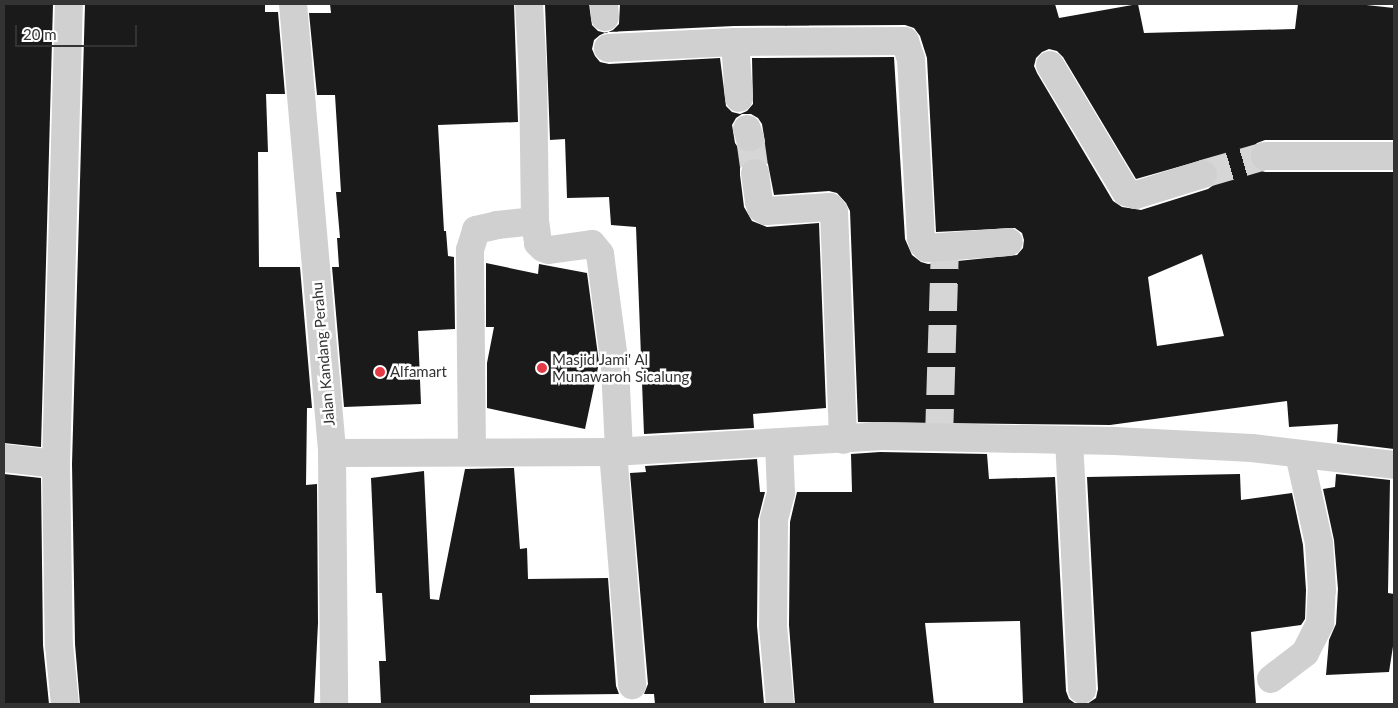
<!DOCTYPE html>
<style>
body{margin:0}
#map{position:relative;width:1398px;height:708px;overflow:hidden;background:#fff;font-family:Lato,sans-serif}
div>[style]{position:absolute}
.building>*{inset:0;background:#1a1a1a}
.street-tunnel>*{height:28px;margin-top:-14px;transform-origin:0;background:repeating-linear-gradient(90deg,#d6d6d6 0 28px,transparent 0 42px)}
.street>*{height:28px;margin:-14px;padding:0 14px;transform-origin:14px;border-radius:14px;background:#d0d0d0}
.dots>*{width:14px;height:14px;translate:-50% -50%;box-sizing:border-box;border:2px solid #fff;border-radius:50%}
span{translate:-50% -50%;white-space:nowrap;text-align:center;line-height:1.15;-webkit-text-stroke:5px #fff;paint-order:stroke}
.street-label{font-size:15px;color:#333}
.poi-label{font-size:15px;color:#333}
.left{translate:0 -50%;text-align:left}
.frame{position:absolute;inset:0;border:5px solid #333;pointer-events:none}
.scale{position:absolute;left:15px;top:25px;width:122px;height:22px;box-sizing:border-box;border:2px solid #333;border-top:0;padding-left:6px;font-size:15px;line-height:18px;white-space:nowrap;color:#333;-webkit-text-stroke:4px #fff;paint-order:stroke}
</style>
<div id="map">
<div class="building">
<i style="clip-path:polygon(4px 4px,53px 4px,41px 447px,4px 443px)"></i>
<i style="clip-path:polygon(85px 4px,265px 4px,265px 12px,278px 12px,285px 94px,266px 94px,268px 152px,258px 152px,259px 267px,300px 267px,312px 408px,307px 408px,306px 485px,317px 484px,318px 623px,314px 704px,80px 704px,75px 644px,72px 464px)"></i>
<i style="clip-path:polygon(330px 4px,514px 4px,518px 122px,438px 125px,444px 231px,446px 231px,448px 256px,454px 257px,455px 329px,418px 331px,421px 404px,344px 407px,332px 267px,339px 267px,337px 238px,340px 238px,336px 192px,341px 192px,335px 95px,317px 95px,309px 13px,331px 13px)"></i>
<i style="clip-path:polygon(evenodd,545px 4px,589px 4px,592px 25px,598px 31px,606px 33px,613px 30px,619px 24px,620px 4px,1055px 4px,1059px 18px,1138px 4px,1144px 33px,1295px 29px,1298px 4px,1357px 4px,1394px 8px,1394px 140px,1265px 140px,1257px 143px,1251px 149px,1249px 156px,1252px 164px,1258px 170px,1265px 172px,1394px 172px,1394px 449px,1337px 442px,1338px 424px,1289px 427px,1287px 401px,1110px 425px,858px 422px,850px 211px,846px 203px,837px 193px,829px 191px,774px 195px,768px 164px,761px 159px,753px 158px,745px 161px,740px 168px,740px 175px,744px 207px,752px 221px,767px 227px,819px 223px,826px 408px,753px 414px,754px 428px,644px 434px,636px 227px,611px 225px,609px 197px,567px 198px,565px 139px,550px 140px,545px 4px,905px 25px,914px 28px,920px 36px,927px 58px,936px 232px,1015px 228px,1022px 233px,1024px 240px,1023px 248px,1017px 255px,928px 264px,921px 262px,912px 255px,905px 239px,894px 57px,752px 58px,753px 104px,747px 111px,740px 114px,732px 112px,726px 106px,720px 58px,609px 64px,600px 62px,595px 56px,592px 49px,594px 40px,600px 35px,607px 32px,734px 26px,905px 25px,545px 4px,1049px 49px,1057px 51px,1063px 57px,1136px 179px,1206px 159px,1213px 162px,1218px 169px,1218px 177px,1215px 184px,1208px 189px,1141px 210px,1122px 207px,1113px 201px,1037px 73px,1034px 66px,1036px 58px,1042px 52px,1049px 49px,545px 4px,742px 114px,751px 114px,758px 118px,762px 124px,765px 142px,761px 149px,755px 153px,746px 153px,739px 149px,735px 143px,732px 125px,736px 118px,742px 114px,545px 4px,1202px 254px,1224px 336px,1157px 346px,1148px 277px,1202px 254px)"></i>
<i style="clip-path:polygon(486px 263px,538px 274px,539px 264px,587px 273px,599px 363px,585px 429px,487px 408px,487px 363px,494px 327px,486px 327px)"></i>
<i style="clip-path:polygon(880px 452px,987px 454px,989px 479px,1055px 477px,1066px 691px,1069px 699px,1076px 704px,1023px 704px,1020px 621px,925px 623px,934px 704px,795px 704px,789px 625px,790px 522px,797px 492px,852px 492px,851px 454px)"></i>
<i style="clip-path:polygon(757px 459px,760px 492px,765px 492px,758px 520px,757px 626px,764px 704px,655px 704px,654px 694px,644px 694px,648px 684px,630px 473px,646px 472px,645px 466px)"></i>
<i style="clip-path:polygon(514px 468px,520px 549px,527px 548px,528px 579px,608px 578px,616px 686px,619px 694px,530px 695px,530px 704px,381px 704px,379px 661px,386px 661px,382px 593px,376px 593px,371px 478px,424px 471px,430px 599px,439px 600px,465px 469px)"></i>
<i style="clip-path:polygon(4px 474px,41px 478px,43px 645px,49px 704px,4px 704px)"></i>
<i style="clip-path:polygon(1240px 474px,1241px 500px,1292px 493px,1303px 545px,1306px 590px,1305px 619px,1301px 625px,1251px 632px,1256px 704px,1087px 704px,1096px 698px,1098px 689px,1087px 477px)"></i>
<i style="clip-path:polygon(1336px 474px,1390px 480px,1388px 593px,1394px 594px,1394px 640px,1389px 672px,1326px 675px,1329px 640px,1336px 624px,1338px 589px,1334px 540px,1323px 489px,1335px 487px)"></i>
</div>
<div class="street-tunnel">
<i style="left:750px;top:138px;width:35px;rotate:82deg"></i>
<i style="left:1203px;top:174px;width:65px;rotate:-16.2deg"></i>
<i style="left:939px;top:437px;width:191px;rotate:-88.2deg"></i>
</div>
<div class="street">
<i style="left:293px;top:4px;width:451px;rotate:85deg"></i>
<i style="left:332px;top:453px;width:251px;rotate:89.5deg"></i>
<i style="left:529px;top:4px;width:71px;rotate:86.8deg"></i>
<i style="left:533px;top:75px;width:146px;rotate:89.2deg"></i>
<i style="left:535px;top:221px;width:22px;rotate:82deg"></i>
<i style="left:538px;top:243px;width:7px;rotate:45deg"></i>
<i style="left:543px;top:248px;width:6px;rotate:18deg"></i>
<i style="left:549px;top:250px;width:43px;rotate:-7.9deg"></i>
<i style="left:592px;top:244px;width:13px;rotate:51deg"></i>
<i style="left:600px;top:254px;width:113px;rotate:82.4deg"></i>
<i style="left:615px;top:366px;width:86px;rotate:87.3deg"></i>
<i style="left:604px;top:4px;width:13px;rotate:86deg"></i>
<i style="left:735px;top:42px;width:170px;rotate:-0.3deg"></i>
<i style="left:905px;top:41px;width:19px;rotate:72deg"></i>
<i style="left:911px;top:59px;width:179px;rotate:86.8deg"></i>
<i style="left:921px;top:238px;width:6px;rotate:72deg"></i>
<i style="left:923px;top:244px;width:6px;rotate:45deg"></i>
<i style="left:927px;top:248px;width:82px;rotate:-4.2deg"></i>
<i style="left:608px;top:48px;width:127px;rotate:-2.7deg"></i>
<i style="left:735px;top:42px;width:56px;rotate:85.9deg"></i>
<i style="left:1050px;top:65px;width:148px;rotate:59.1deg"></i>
<i style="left:1126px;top:192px;width:10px;rotate:17deg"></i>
<i style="left:1136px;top:195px;width:70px;rotate:-17.4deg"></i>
<i style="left:747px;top:129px;width:9px;rotate:72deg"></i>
<i style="left:1265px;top:156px;width:129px"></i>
<i style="left:755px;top:173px;width:29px;rotate:82deg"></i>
<i style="left:759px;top:202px;width:6px;rotate:72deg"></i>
<i style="left:761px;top:208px;width:6px;rotate:31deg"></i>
<i style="left:766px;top:211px;width:64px;rotate:-3.6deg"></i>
<i style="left:830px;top:207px;width:6px;rotate:51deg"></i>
<i style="left:834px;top:212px;width:228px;rotate:87.7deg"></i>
<i style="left:1069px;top:440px;width:250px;rotate:87deg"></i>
<i style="left:779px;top:443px;width:50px;rotate:87.7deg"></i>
<i style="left:781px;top:493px;width:28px;rotate:105deg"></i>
<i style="left:774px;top:520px;width:106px;rotate:90.5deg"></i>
<i style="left:773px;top:626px;width:78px;rotate:84.9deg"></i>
<i style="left:472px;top:452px;width:202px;rotate:-90.6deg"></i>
<i style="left:470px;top:250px;width:21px;rotate:-73deg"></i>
<i style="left:476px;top:230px;width:22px;rotate:-13deg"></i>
<i style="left:497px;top:225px;width:38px;rotate:-6deg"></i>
<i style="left:613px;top:452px;width:234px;rotate:85.3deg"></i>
<i style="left:332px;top:453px;width:281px;rotate:-0.2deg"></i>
<i style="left:613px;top:452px;width:267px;rotate:-3.4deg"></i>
<i style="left:880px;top:436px;width:235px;rotate:1.2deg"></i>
<i style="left:1115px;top:441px;width:137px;rotate:2.9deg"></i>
<i style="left:1252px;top:448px;width:143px;rotate:6.8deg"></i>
<i style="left:4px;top:458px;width:52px;rotate:6.6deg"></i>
<i style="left:56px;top:464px;width:181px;rotate:89.1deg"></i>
<i style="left:59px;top:645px;width:59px;rotate:84.2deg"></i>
<i style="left:56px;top:464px;width:460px;rotate:-88.4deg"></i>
<i style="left:1271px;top:679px;width:43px;rotate:-37.4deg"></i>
<i style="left:1305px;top:653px;width:34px;rotate:-63deg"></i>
<i style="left:1320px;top:623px;width:33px;rotate:-87deg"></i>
<i style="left:1322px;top:590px;width:47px;rotate:-93.7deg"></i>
<i style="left:1319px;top:543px;width:91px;rotate:-102.7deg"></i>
</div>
<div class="dots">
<i style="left:542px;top:368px;background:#e63946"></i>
<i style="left:380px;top:372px;background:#e63946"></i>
</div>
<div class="street-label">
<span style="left:323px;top:354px;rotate:-95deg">Jalan Kandang Perahu</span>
</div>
<div class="poi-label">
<span class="left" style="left:552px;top:368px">Masjid Jami' Al<br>Munawaroh Sicalung</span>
<span class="left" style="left:390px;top:372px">Alfamart</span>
</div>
<div class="frame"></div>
<div class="scale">20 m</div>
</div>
